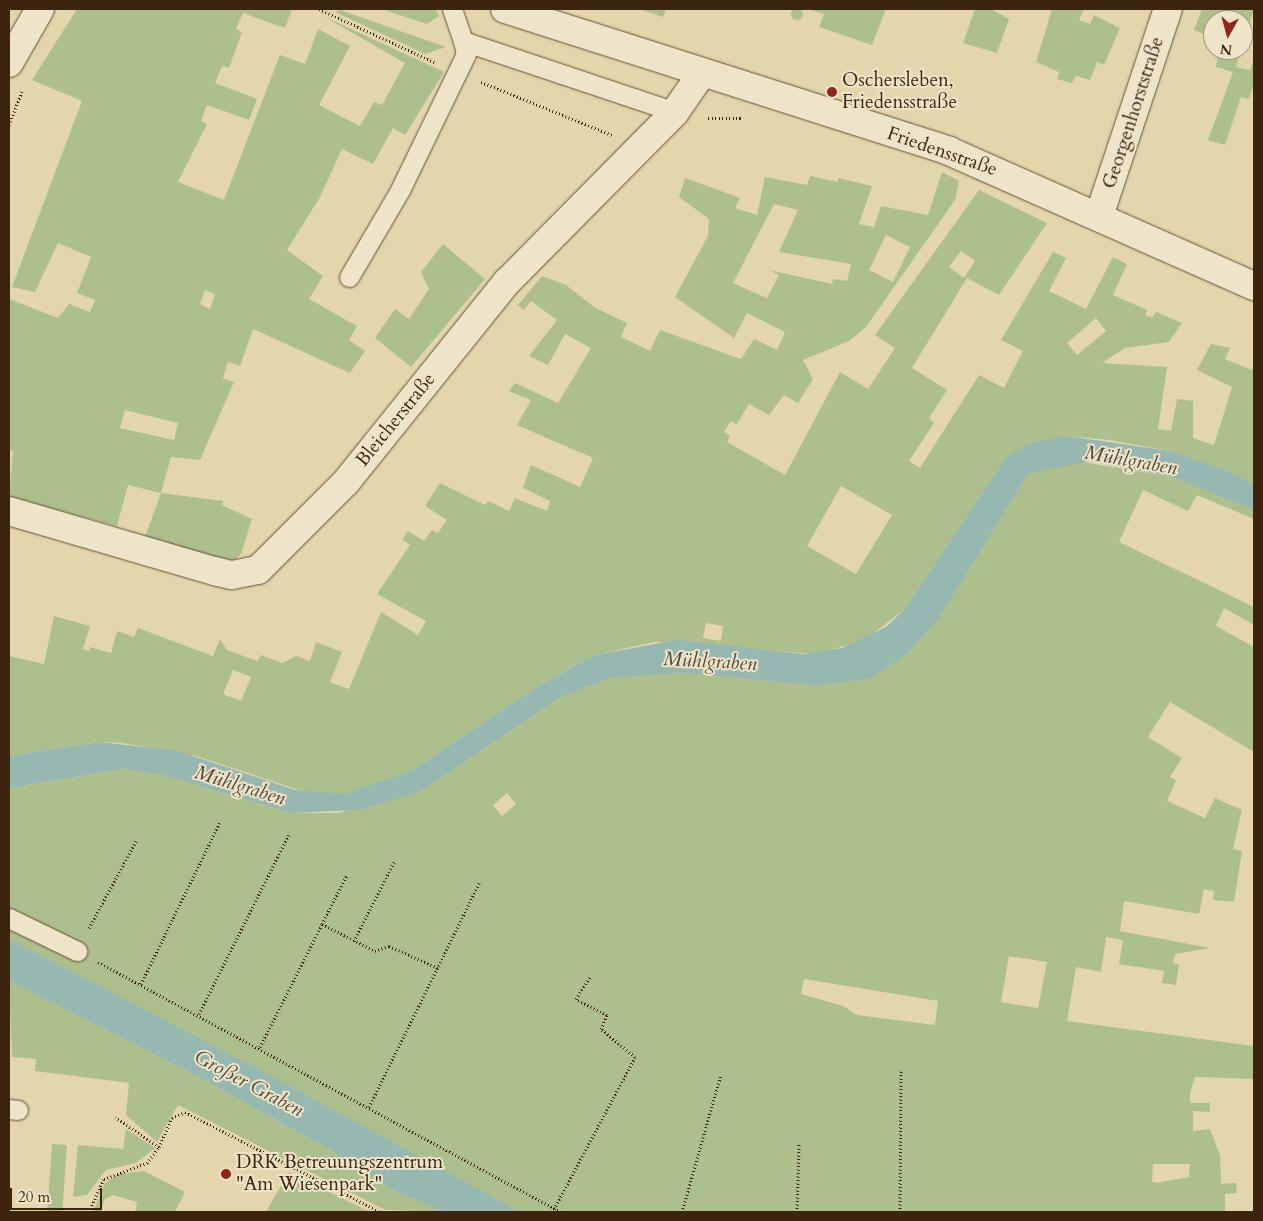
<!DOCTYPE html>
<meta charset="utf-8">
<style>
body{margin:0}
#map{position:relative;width:1263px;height:1221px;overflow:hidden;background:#e4d6ac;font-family:Cardo,serif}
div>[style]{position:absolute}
.green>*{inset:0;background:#aebf8e;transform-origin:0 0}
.round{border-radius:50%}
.water>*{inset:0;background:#97b7b1}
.path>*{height:3px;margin-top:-1.5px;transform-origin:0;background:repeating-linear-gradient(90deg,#3c240f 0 1px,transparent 0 3.5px)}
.roads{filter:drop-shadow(0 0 1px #665036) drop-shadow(0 0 1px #665036)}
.lane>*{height:19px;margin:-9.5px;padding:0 9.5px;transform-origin:9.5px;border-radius:9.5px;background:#ede4c9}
.street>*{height:28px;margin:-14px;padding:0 14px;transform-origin:14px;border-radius:14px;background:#ede4c9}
.secondary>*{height:28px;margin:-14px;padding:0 14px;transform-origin:14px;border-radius:14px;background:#ede4c9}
.dots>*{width:14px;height:14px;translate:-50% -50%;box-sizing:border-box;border:2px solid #ede4c9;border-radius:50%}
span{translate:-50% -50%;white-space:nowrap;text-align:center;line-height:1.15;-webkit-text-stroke:4px #ede4c9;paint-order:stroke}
.poi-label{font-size:19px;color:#3c240f}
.left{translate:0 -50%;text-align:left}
.street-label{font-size:19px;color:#3c240f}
.water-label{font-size:20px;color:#534938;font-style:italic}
.frame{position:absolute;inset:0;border:10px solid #3c240f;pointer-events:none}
.north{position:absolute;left:1203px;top:10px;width:50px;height:50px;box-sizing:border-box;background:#ede4c9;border:1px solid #a6977f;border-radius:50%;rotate:187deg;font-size:14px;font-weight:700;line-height:20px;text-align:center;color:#3c240f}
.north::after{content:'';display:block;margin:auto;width:18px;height:22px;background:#8f2418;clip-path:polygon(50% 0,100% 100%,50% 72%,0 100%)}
.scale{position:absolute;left:10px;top:1188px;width:92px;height:22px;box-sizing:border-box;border:2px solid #3c240f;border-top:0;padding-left:6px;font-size:15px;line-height:18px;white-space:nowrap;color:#3c240f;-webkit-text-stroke:4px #ede4c9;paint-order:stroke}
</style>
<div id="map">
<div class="green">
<i class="round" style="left:791px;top:8px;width:12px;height:12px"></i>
<i style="clip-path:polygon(evenodd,77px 9px,292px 9px,285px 28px,243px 13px,236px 29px,242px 32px,229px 68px,222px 66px,215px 83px,257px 99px,249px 120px,207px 105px,201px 121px,207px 124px,178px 182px,224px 200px,280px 55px,305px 64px,318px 29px,350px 46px,319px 105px,360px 126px,374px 102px,382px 105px,405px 63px,323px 16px,444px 72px,405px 135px,393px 128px,373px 164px,342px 149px,320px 197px,287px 250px,323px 276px,309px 299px,357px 326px,349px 340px,365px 351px,350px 373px,253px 329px,240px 366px,228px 362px,223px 378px,234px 382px,200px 460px,171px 457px,161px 493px,223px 501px,222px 505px,252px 519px,241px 554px,230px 563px,145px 537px,161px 493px,128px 485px,117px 526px,9px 497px,13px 451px,9px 449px,9px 299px,58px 318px,69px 304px,90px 312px,95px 300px,77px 293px,91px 257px,58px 243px,35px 292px,12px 287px,82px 101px,32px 80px,77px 9px,205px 290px,215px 294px,210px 309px,200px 304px,205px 290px,77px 9px,125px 410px,178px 423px,174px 440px,120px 428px,125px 410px)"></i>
<i style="clip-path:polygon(381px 9px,435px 9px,439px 16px,427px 24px)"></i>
<i style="clip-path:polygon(639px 9px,666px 9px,663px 17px)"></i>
<i style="clip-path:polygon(808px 9px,886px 9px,872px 45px,819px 27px,824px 14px)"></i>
<i style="clip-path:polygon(975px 9px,991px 9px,1009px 19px,997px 53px,963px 43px)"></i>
<i style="clip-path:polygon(1052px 9px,1084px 9px,1079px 20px,1090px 24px,1094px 15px,1120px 28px,1104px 65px,1097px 62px,1090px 80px,1076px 76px,1072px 83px,1057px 79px,1059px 72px,1036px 62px)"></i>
<i style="clip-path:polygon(1202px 9px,1254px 9px,1243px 45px,1243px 20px,1213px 20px,1213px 38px,1194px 30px)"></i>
<i style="clip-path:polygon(340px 10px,446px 47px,425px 54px,335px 12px)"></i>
<i style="clip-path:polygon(1219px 50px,1241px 50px,1236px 67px,1250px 70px,1254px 58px,1254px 83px,1249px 99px,1241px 97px,1225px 145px,1208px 140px,1233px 72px,1216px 67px)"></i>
<i style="clip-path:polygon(evenodd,942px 172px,959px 181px,955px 200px,866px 327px,849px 341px,803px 360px,813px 379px,798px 403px,784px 395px,769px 415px,749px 404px,737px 424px,731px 421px,724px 432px,730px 436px,727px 442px,785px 475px,840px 372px,868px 389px,895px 348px,875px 335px,979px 190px,1047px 223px,999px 295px,967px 278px,912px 368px,947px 390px,929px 418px,934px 423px,909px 461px,920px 468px,979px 375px,1004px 388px,1023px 351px,1001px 340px,1053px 252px,1066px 258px,1049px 291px,1086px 309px,1113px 257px,1127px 264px,1113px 295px,1147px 310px,1145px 315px,1152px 318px,1156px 312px,1182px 323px,1169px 342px,1125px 348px,1102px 363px,1167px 367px,1158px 429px,1171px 431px,1177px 399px,1193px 401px,1193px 438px,1214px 445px,1232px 387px,1197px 370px,1211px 344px,1230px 348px,1225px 359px,1252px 370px,1254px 365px,1254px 484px,1170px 451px,1109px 440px,1067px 436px,1007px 456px,904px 610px,863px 641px,815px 654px,655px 642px,595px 655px,537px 687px,413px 770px,346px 794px,311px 794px,196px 756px,122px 743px,100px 742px,9px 756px,9px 656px,44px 664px,54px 616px,90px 626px,83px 649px,89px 651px,90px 647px,111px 653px,117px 631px,134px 637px,138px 628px,213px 656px,220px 639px,227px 650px,257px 661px,261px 655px,282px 663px,296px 656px,310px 661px,316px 642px,342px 652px,330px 682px,349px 689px,381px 612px,418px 635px,426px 621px,377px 594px,410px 545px,402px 540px,408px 531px,424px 541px,432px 530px,438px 533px,447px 520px,425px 506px,440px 483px,485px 505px,488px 501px,509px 511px,515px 498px,547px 511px,550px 501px,523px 488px,531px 465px,580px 487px,593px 458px,517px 425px,531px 400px,509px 391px,515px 383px,558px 403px,591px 348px,565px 334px,548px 365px,529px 356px,557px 320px,531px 301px,524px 310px,518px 305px,542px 276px,566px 285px,594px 307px,627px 323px,621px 337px,650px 351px,660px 330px,741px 359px,754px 339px,777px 350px,785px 332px,747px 313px,734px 338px,675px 297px,708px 236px,709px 219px,679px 197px,685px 178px,740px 198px,735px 208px,757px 215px,765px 177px,807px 185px,810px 176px,838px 182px,838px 178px,872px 186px,859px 224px,874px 227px,881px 206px,928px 215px,942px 172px,774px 204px,798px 210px,779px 252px,851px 264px,847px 281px,833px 279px,832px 284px,769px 270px,779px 275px,767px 298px,733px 283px,774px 204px,942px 172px,886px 235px,910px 247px,893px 282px,869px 270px,886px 235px,942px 172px,961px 251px,975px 261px,964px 278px,949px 267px,961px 251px,942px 172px,1096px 318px,1106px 331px,1077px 355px,1067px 343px,1096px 318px,942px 172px,841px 486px,892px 515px,856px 574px,807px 546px,841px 486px,942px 172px,706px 623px,723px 626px,721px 641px,703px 638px,706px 623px,942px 172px,233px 670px,251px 677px,241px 701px,223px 694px,233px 670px)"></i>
<i style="clip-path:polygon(443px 244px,485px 279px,411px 367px,375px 338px,395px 309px,409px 319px,429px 289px,421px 272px)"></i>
<i style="clip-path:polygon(evenodd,1077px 461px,1172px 477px,1254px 510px,1254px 519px,1197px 495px,1188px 511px,1143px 490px,1119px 542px,1254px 607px,1254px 625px,1224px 608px,1216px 626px,1254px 647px,1254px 752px,1170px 702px,1148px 737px,1182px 758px,1170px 777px,1176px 780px,1167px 801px,1205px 818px,1215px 798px,1242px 810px,1233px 849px,1242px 851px,1234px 902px,1213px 900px,1214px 891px,1204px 889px,1199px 914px,1124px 901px,1120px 931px,1210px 948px,1175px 954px,1173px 963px,1179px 964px,1176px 985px,1162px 983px,1164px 971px,1119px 964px,1123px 940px,1106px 937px,1101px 972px,1076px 967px,1067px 1021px,1254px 1046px,1254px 1079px,1195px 1077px,1190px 1093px,1190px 1103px,1210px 1103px,1210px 1112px,1193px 1111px,1193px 1131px,1210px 1129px,1220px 1155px,1221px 1184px,1236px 1183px,1237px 1193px,1225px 1194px,1225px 1212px,520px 1212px,9px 939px,9px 788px,123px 769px,166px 776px,291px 813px,338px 813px,420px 792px,561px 697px,612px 678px,684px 673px,817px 686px,870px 679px,905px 656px,939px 619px,1028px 474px,1077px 461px,507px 793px,516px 804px,502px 816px,493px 805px,507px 793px,1077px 461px,1009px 956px,1047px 962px,1038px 1008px,1001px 1002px,1009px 956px,1077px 461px,804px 979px,938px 1001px,935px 1025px,857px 1015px,843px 1006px,801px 994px,804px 979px,1077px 461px,1153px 1164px,1190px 1164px,1189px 1177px,1156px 1183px,1152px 1181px,1153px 1164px)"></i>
<i style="clip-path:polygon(9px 981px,193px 1074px,329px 1149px,396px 1192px,445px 1212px,385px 1210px,178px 1105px,157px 1142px,126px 1115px,129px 1083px,35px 1071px,36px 1059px,12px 1057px)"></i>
<i style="clip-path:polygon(126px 1129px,155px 1148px,136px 1163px,106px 1170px,87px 1195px,73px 1197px,78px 1145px,123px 1149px)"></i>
<i style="left:52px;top:1144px;width:15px;height:68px;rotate:4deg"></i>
<i style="clip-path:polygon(144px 1171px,185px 1192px,175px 1212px,135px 1212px,137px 1202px,113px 1195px,105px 1199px,100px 1212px,93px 1212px,105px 1183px,119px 1174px)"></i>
<i style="clip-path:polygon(289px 1172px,370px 1212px,266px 1212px)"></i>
</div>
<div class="water">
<i style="clip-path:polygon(1067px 436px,1170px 451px,1222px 469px,1254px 484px,1254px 510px,1172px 477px,1089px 461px,1028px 474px,939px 619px,905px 656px,870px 679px,817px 686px,684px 673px,612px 678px,561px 697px,420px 792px,359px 810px,291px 813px,166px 776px,123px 769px,9px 788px,9px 756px,100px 742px,178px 751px,295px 790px,345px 794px,413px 770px,537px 687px,595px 655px,677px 640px,803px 654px,842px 648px,886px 627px,904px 610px,1007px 456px,1031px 443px)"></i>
<i style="clip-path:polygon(9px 939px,258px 1069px,520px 1212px,445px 1212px,396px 1192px,329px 1149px,193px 1074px,9px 981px)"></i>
</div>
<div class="path">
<i style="left:319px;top:9px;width:127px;rotate:24.7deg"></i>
<i style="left:481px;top:82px;width:141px;rotate:22deg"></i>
<i style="left:708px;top:118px;width:34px"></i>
<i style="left:9px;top:125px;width:36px;rotate:-69deg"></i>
<i style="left:322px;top:924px;width:55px;rotate:-63deg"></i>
<i style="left:89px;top:928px;width:99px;rotate:-61.6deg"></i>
<i style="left:354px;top:941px;width:89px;rotate:-63.1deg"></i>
<i style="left:98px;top:962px;width:526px;rotate:28.37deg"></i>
<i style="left:141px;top:984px;width:180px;rotate:-64deg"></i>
<i style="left:199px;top:1014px;width:203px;rotate:-63.4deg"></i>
<i style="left:260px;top:1047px;width:138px;rotate:-63.2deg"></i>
<i style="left:322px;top:924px;width:59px;rotate:27deg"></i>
<i style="left:375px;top:951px;width:15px;rotate:-20deg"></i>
<i style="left:389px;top:946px;width:54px;rotate:24.2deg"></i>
<i style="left:369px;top:1107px;width:250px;rotate:-63.8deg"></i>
<i style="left:159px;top:1147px;width:32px;rotate:-66deg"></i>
<i style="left:172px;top:1118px;width:14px;rotate:-25deg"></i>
<i style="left:185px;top:1112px;width:219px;rotate:27.1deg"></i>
<i style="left:554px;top:1209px;width:172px;rotate:-61.9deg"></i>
<i style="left:635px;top:1057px;width:44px;rotate:-140.5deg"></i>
<i style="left:601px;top:1029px;width:15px;rotate:-67deg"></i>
<i style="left:607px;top:1015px;width:35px;rotate:-153deg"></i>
<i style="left:576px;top:999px;width:26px;rotate:-58deg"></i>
<i style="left:89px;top:1212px;width:36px;rotate:-66deg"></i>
<i style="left:104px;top:1179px;width:46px;rotate:-20.4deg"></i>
<i style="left:147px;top:1163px;width:20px;rotate:-53deg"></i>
<i style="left:159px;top:1147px;width:53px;rotate:-145.7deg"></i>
<i style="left:682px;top:1212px;width:143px;rotate:-74.2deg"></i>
<i style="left:797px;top:1212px;width:68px;rotate:-88.3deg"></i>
<i style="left:900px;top:1212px;width:142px;rotate:-89.6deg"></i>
</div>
<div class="roads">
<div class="lane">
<i style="left:452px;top:9px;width:34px;rotate:71deg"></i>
<i style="left:463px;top:41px;width:224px;rotate:18.5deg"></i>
<i style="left:349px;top:277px;width:101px;rotate:-59.6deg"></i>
<i style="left:400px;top:190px;width:151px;rotate:-64.1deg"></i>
<i style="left:466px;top:54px;width:13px;rotate:-103deg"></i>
<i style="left:9px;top:918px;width:76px;rotate:25.9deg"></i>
<i style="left:9px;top:1109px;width:9px;rotate:6deg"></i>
</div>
<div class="street">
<i style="left:1099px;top:216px;width:218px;rotate:-71.6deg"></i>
<i style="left:9px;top:511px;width:214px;rotate:16.3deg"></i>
<i style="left:214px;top:571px;width:18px;rotate:13deg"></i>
<i style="left:232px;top:575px;width:26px;rotate:-11deg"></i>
<i style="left:258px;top:570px;width:124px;rotate:-45deg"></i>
<i style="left:346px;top:482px;width:257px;rotate:-51.2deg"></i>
<i style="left:507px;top:282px;width:239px;rotate:-45.3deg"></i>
<i style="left:675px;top:112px;width:47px;rotate:-55.3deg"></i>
</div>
<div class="secondary">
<i style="left:505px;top:9px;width:466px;rotate:17.7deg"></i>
<i style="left:949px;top:151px;width:334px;rotate:23.9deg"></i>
<i style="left:9px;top:63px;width:62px;rotate:-60.1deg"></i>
</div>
</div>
<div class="dots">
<i style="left:832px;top:92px;background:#8f2418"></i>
<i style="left:226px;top:1174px;background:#8f2418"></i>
</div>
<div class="poi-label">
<span class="left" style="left:842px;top:92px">Oschersleben,<br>Friedensstraße</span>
<span class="left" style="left:236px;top:1174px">DRK Betreuungszentrum<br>"Am Wiesenpark"</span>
</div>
<div class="street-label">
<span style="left:1134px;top:113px;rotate:-72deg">Georgenhorststraße</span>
<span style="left:942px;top:152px;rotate:19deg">Friedensstraße</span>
<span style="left:396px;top:420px;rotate:-51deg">Bleicherstraße</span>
</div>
<div class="water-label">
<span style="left:1131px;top:460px;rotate:10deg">Mühlgraben</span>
<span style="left:710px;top:661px;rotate:3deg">Mühlgraben</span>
<span style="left:240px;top:785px;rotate:17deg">Mühlgraben</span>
<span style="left:249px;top:1083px;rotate:28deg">Großer Graben</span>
</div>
<div class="frame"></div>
<div class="north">N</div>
<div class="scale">20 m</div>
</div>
